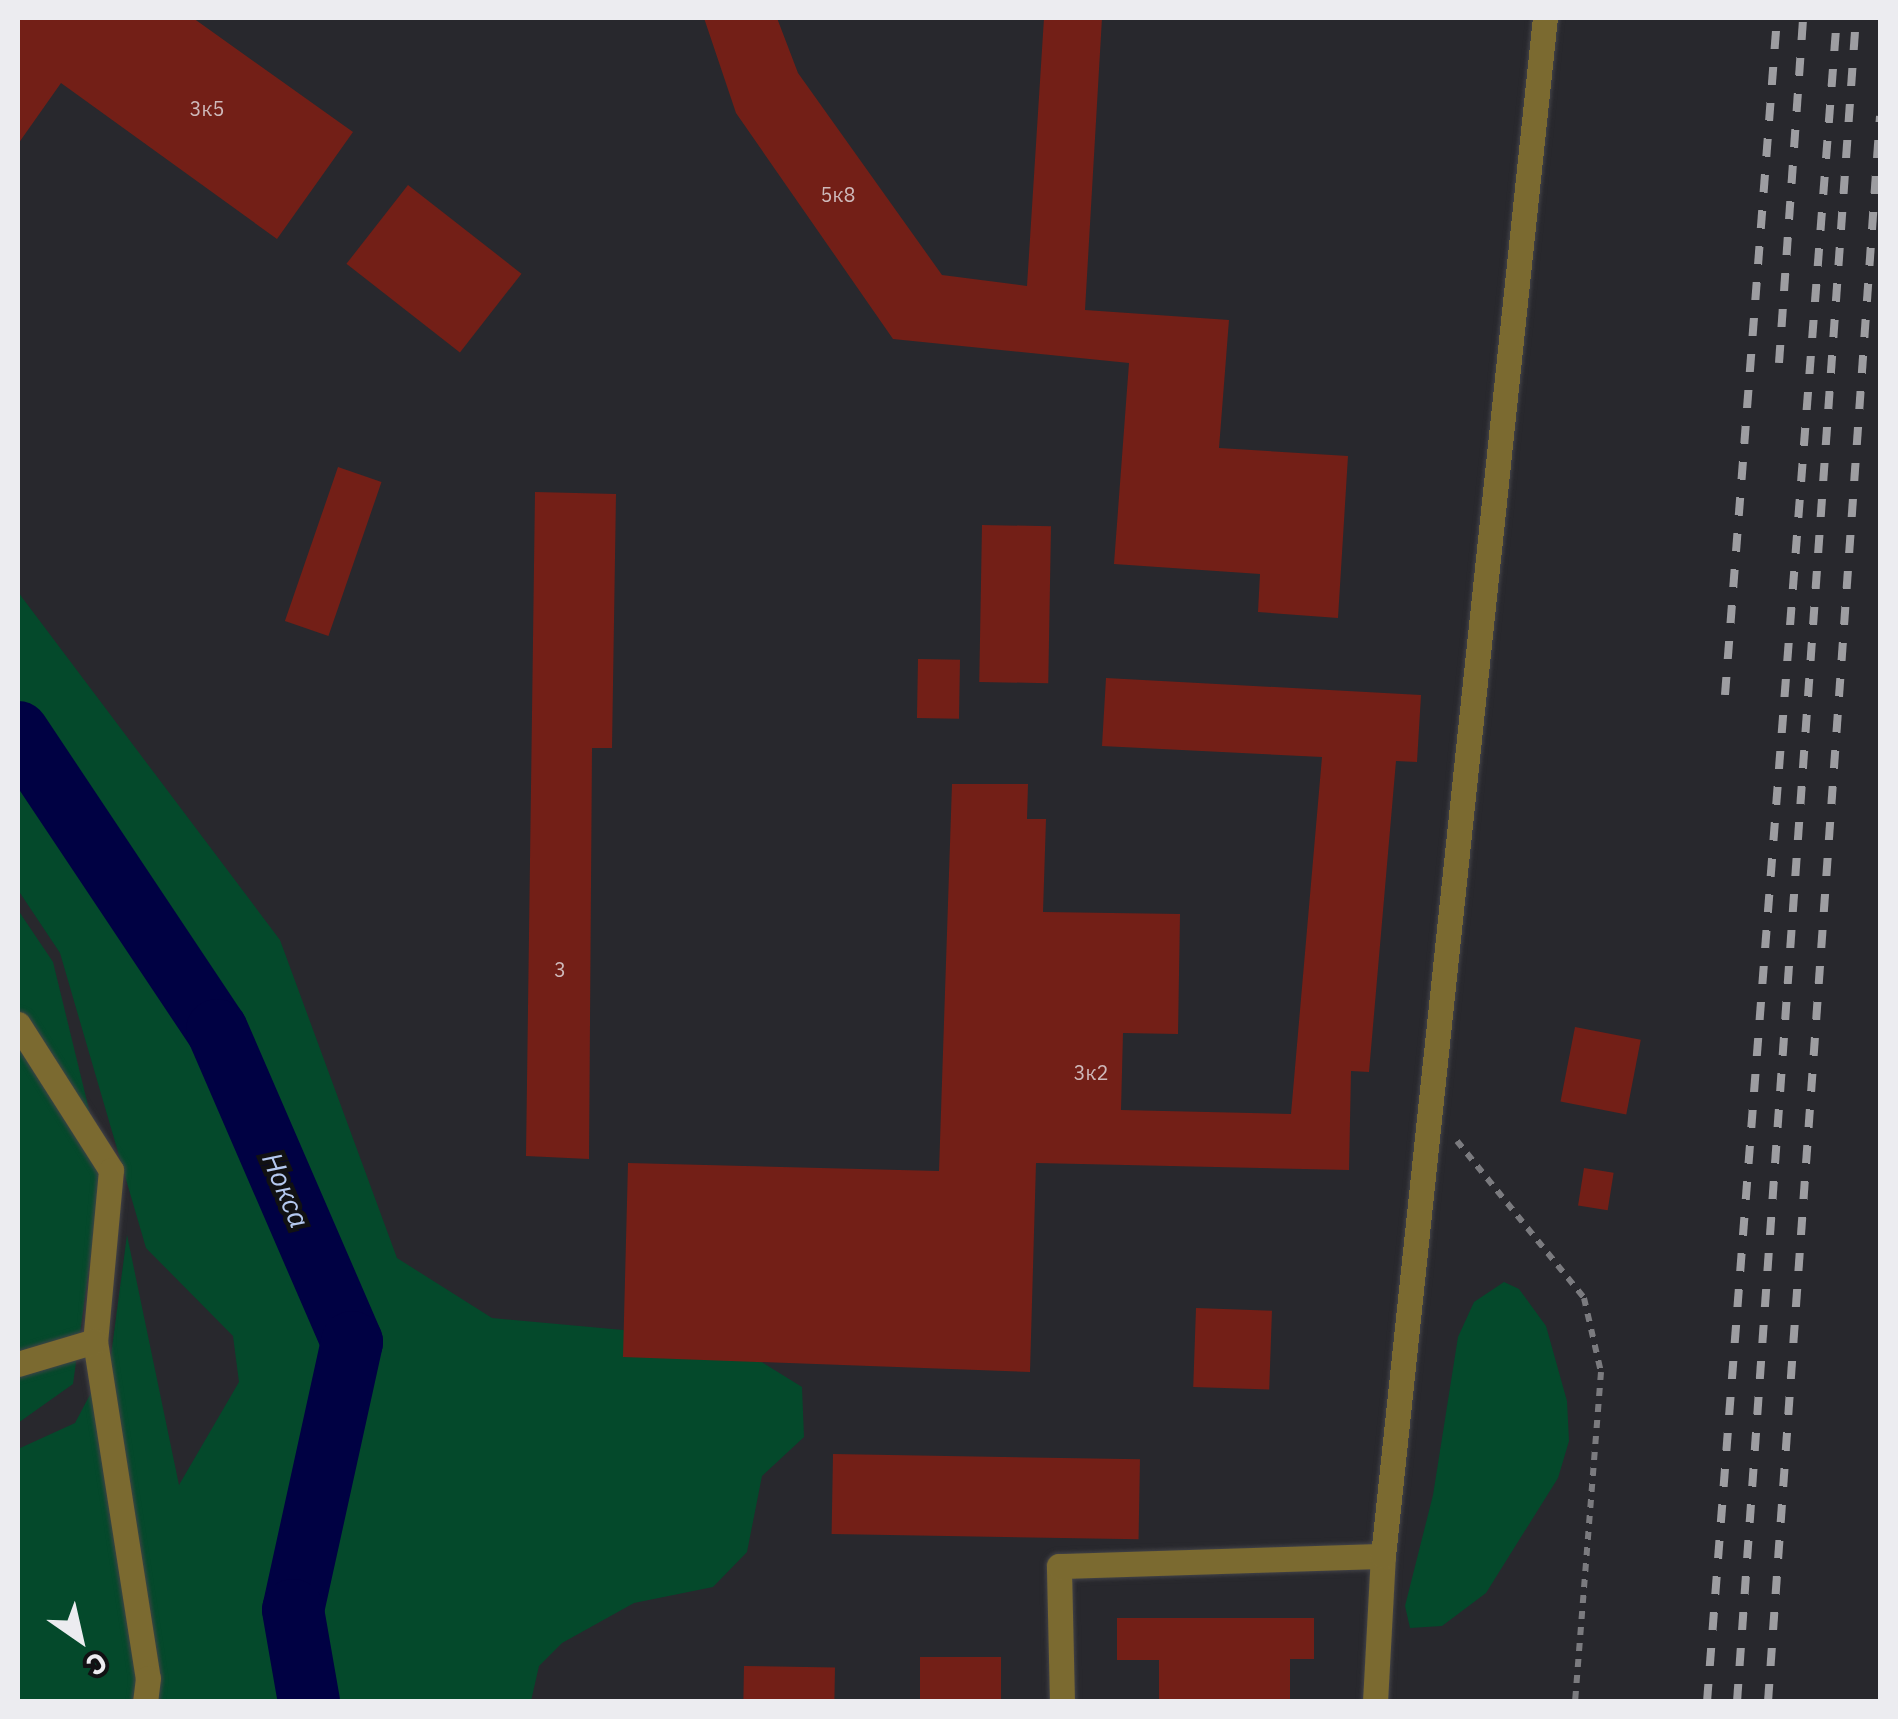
<!DOCTYPE html>
<meta charset="utf-8">
<style>
body{margin:0}
#map{position:relative;width:1898px;height:1719px;overflow:hidden;background:#28282d;font-family:"IBM Plex Sans",sans-serif}
div>[style]{position:absolute}
.green>*{inset:0;background:#04492b}
.river>*{height:62px;margin:-31px;padding:0 31px;transform-origin:31px;border-radius:31px;background:#000143}
.building>*{inset:0;background:#731f17;transform-origin:0 0}
.path>*{height:6px;margin-top:-3px;transform-origin:0;background:repeating-linear-gradient(90deg,#7b7b7f 0 8px,transparent 0 16px)}
.roads{filter:drop-shadow(0 0 2px #434348) drop-shadow(0 0 2px #434348)}
.minor>*{height:25px;margin:-12.5px;padding:0 12.5px;transform-origin:12.5px;border-radius:12.5px;background:#7b6a30}
.rail>*{height:8px;margin-top:-4px;transform-origin:0;background:repeating-linear-gradient(90deg,#9d9da1 0 18px,transparent 0 36px)}
span{translate:-50% -50%;white-space:nowrap;text-align:center;line-height:1.15;-webkit-text-stroke:9px #111113;paint-order:stroke}
.number-label{font-size:20px;color:#ceb9ba}
.number-label span{-webkit-text-stroke-width:0}
.water-label{font-size:28px;color:#b4c8ef;font-style:italic}
.frame{position:absolute;inset:0;border:20px solid #ececf0;pointer-events:none}
.north{position:absolute;left:30px;top:1589px;width:100px;height:100px;-webkit-text-stroke:8px #111113;paint-order:stroke;rotate:146deg;font-size:28px;font-weight:700;line-height:40px;text-align:center;color:#ececf0}
.north::after{content:'';display:block;margin:auto;width:35px;height:45px;background:#ececf0;clip-path:polygon(50% 0,100% 100%,50% 72%,0 100%)}
</style>
<div id="map">
<div class="green">
<i style="clip-path:polygon(18px 592px,280px 940px,397px 1258px,492px 1318px,678px 1335px,752px 1356px,802px 1387px,804px 1437px,762px 1476px,747px 1552px,713px 1587px,634px 1603px,562px 1643px,539px 1666px,531px 1701px,18px 1701px,18px 1449px,75px 1423px,111px 1355px,127px 1235px,179px 1485px,239px 1382px,233px 1336px,146px 1248px,60px 953px,18px 890px)"></i>
<i style="clip-path:polygon(18px 910px,53px 962px,103px 1167px,73px 1384px,18px 1423px)"></i>
<i style="clip-path:polygon(1504px 1282px,1519px 1289px,1546px 1326px,1567px 1401px,1569px 1441px,1558px 1478px,1486px 1593px,1442px 1626px,1410px 1628px,1405px 1606px,1433px 1495px,1458px 1337px,1474px 1302px)"></i>
</div>
<div class="river">
<i style="left:18px;top:732px;width:358px;rotate:56.3deg"></i>
<i style="left:217px;top:1030px;width:340px;rotate:66.6deg"></i>
<i style="left:352px;top:1342px;width:274px;rotate:102.4deg"></i>
<i style="left:293px;top:1610px;width:93px;rotate:80.1deg"></i>
</div>
<div class="building">
<i style="clip-path:polygon(18px 18px,193px 18px,353px 132px,277px 239px,61px 83px,18px 144px)"></i>
<i style="clip-path:polygon(704px 18px,777px 18px,798px 73px,942px 275px,1027px 286px,1044px 18px,1102px 18px,1085px 310px,1229px 320px,1219px 448px,1348px 456px,1338px 618px,1258px 612px,1260px 574px,1114px 564px,1129px 363px,893px 339px,736px 113px)"></i>
<i style="left:408px;top:185px;width:144px;height:100px;rotate:38deg"></i>
<i style="left:338px;top:467px;width:46px;height:163px;rotate:19deg"></i>
<i style="clip-path:polygon(535px 492px,616px 494px,612px 748px,592px 748px,589px 1159px,526px 1156px)"></i>
<i style="left:982px;top:525px;width:69px;height:157px;rotate:1deg"></i>
<i style="left:918px;top:659px;width:42px;height:59px;rotate:1deg"></i>
<i style="clip-path:polygon(1106px 678px,1421px 695px,1417px 762px,1396px 761px,1369px 1072px,1351px 1071px,1349px 1170px,1036px 1163px,1030px 1372px,623px 1357px,628px 1163px,939px 1171px,952px 784px,1028px 784px,1027px 819px,1046px 819px,1043px 912px,1180px 914px,1178px 1034px,1123px 1033px,1121px 1110px,1291px 1114px,1322px 757px,1102px 746px)"></i>
<i style="left:1575px;top:1027px;width:67px;height:76px;rotate:11deg"></i>
<i style="left:1584px;top:1168px;width:30px;height:38px;rotate:9deg"></i>
<i style="left:1196px;top:1308px;width:76px;height:79px;rotate:2deg"></i>
<i style="left:833px;top:1454px;width:307px;height:80px;rotate:1deg"></i>
<i style="clip-path:polygon(1117px 1618px,1314px 1618px,1314px 1659px,1290px 1659px,1290px 1702px,1159px 1702px,1159px 1660px,1117px 1660px)"></i>
<i style="left:920px;top:1657px;width:81px;height:45px"></i>
<i style="left:744px;top:1666px;width:91px;height:36px;rotate:1deg"></i>
</div>
<div class="path">
<i style="left:1457px;top:1141px;width:202px;rotate:51deg"></i>
<i style="left:1584px;top:1298px;width:76px;rotate:77.1deg"></i>
<i style="left:1601px;top:1372px;width:331px;rotate:94.5deg"></i>
</div>
<div class="roads">
<div class="minor">
<i style="left:18px;top:1024px;width:173px;rotate:57.5deg"></i>
<i style="left:111px;top:1170px;width:172px;rotate:95.3deg"></i>
<i style="left:95px;top:1341px;width:341px;rotate:81.1deg"></i>
<i style="left:148px;top:1678px;width:24px;rotate:97deg"></i>
<i style="left:18px;top:1364px;width:80px;rotate:-16.6deg"></i>
<i style="left:1062px;top:1702px;width:136px;rotate:-91.3deg"></i>
<i style="left:1059px;top:1566px;width:324px;rotate:-1.8deg"></i>
<i style="left:1375px;top:1702px;width:146px;rotate:-86.9deg"></i>
<i style="left:1383px;top:1556px;width:1547px;rotate:-83.99deg"></i>
</div>
</div>
<div class="rail">
<i style="left:1779px;top:363px;width:346px;rotate:-86deg"></i>
<i style="left:1725px;top:695px;width:679px;rotate:-85.61deg"></i>
<i style="left:1707px;top:1702px;width:1689px;rotate:-85.59deg"></i>
<i style="left:1737px;top:1702px;width:1688px;rotate:-85.96deg"></i>
<i style="left:1768px;top:1702px;width:1590px;rotate:-85.96deg"></i>
</div>
<div class="number-label">
<span style="left:207px;top:108px">3к5</span>
<span style="left:838px;top:194px">5к8</span>
<span style="left:560px;top:969px">3</span>
<span style="left:1091px;top:1072px">3к2</span>
</div>
<div class="water-label">
<span style="left:286px;top:1190px;rotate:67deg">Нокса</span>
</div>
<div class="frame"></div>
<div class="north">С</div>
</div>
